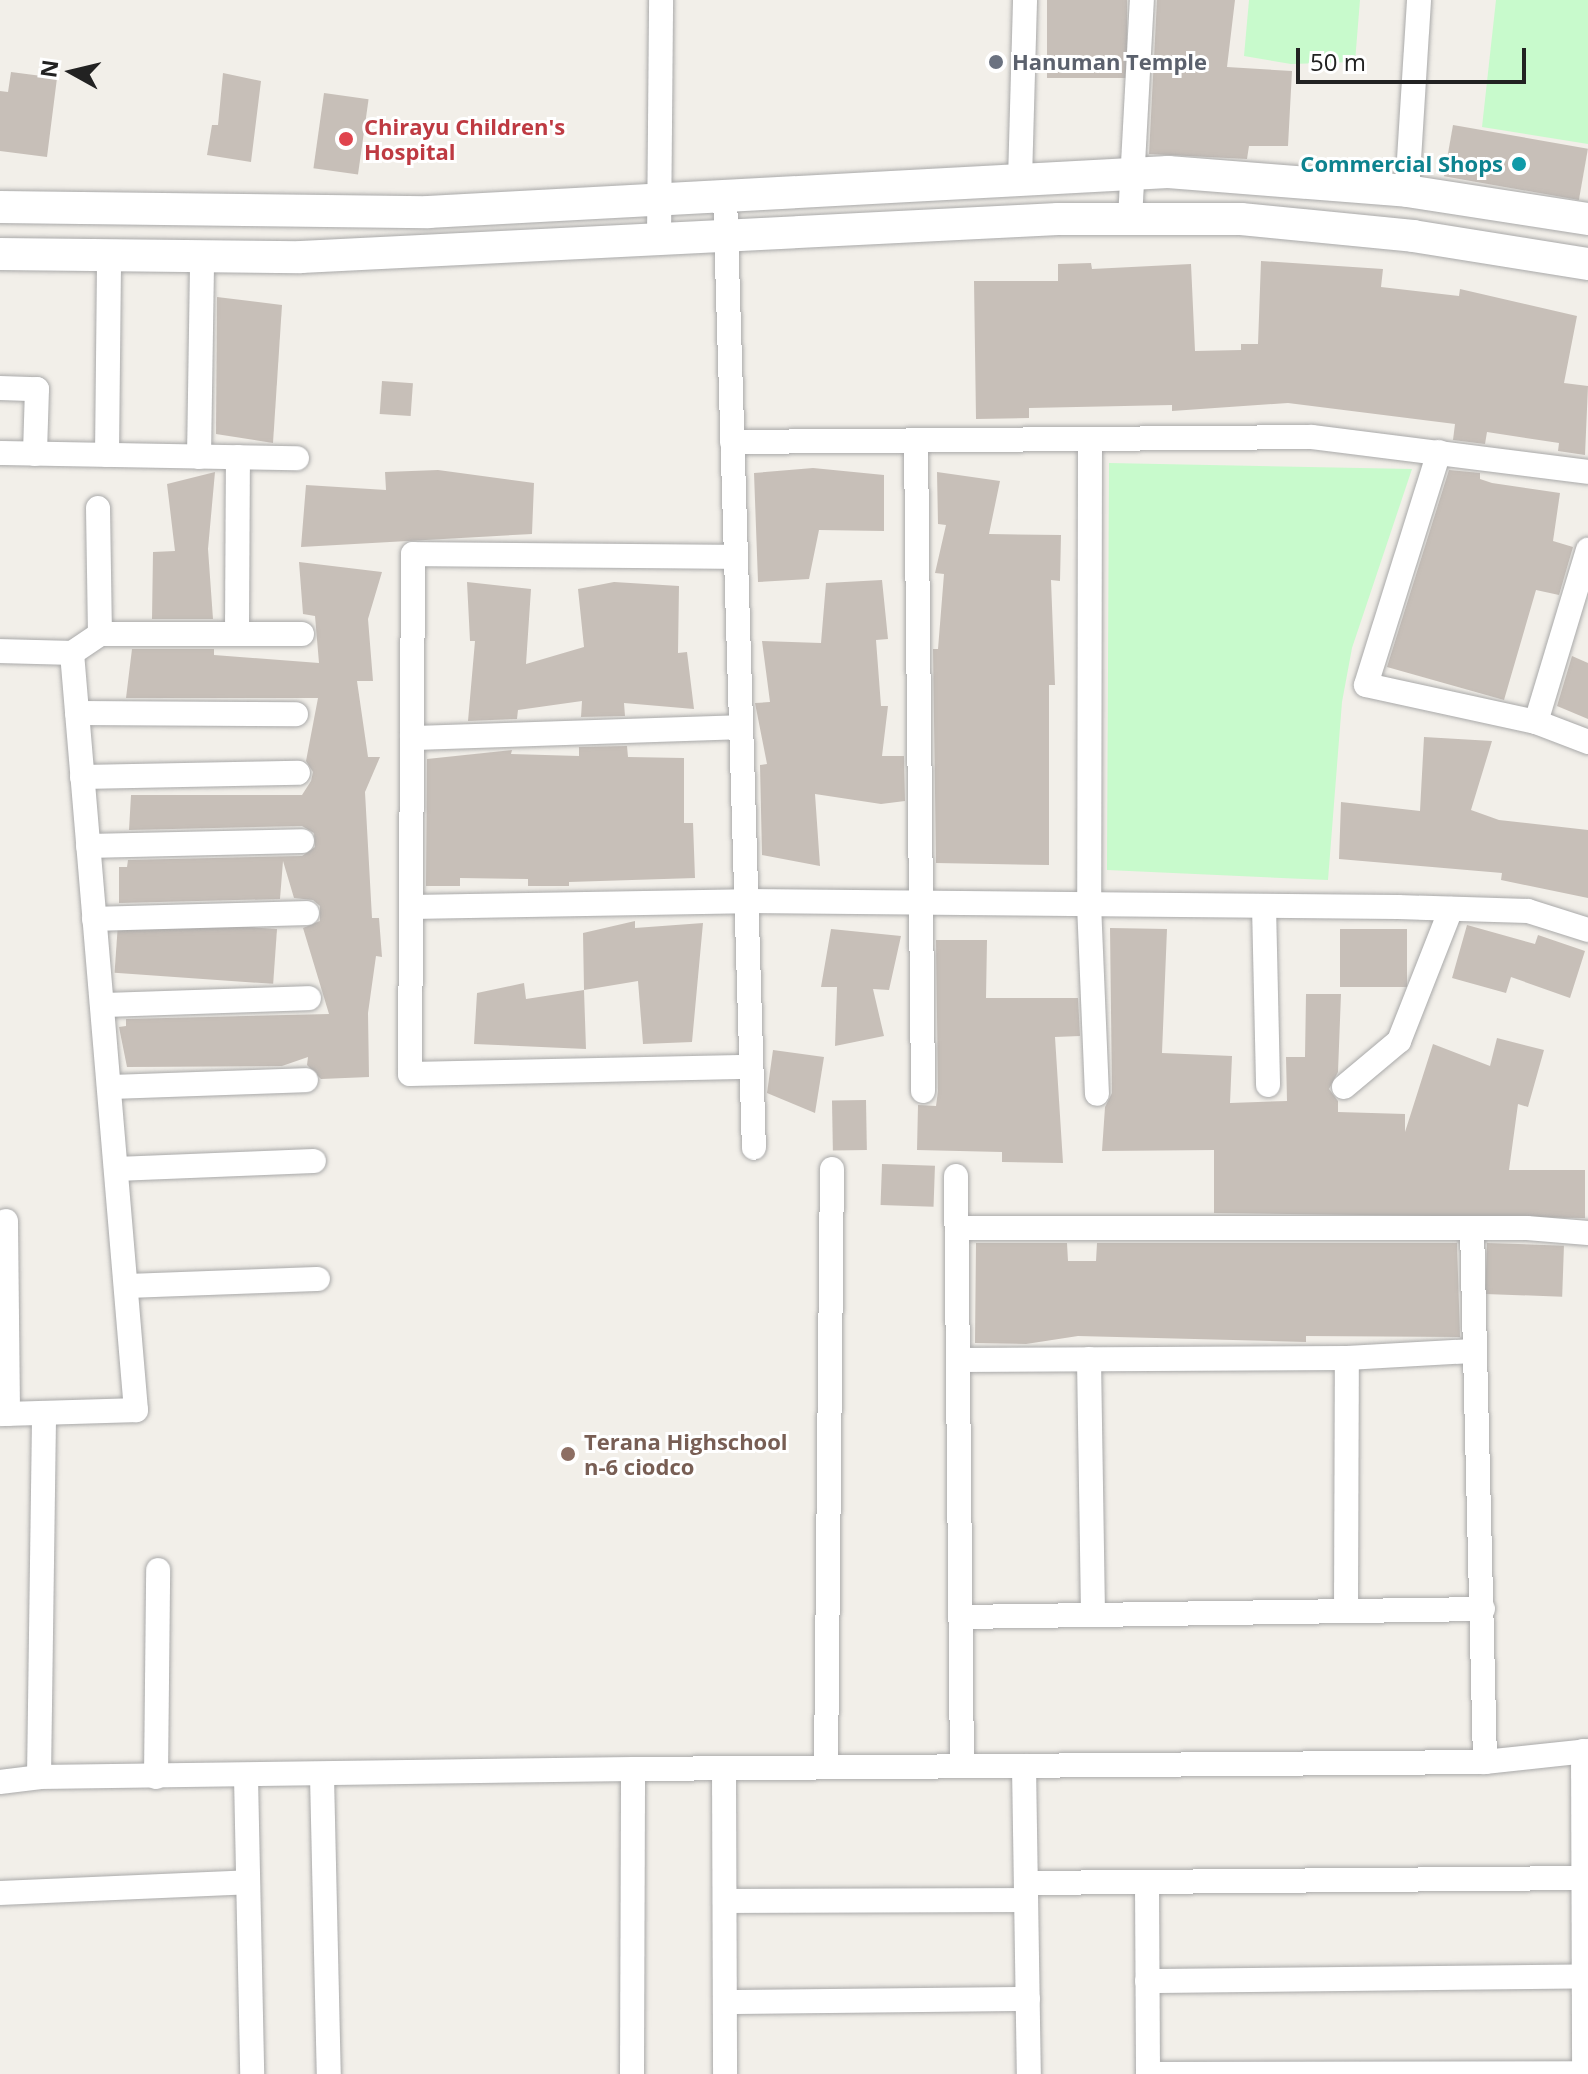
<!DOCTYPE html>
<style>
body{margin:0}
#map{position:relative;width:1588px;height:2074px;overflow:hidden;background:#f2efe9;font-family:"Open Sans",sans-serif}
div>[style]{position:absolute}
.park>*{inset:0;background:#c8facc}
.building>*{inset:0;background:#c7bfb8;transform-origin:0 0}
.roads{filter:drop-shadow(0 0 2px #a9a9a9) drop-shadow(0 0 2px #a9a9a9)}
.minor>*{height:24px;margin:-12px;padding:0 12px;transform-origin:12px;border-radius:12px;background:#fff}
.tertiary>*{height:32px;margin:-16px;padding:0 16px;transform-origin:16px;border-radius:16px;background:#fff}
.dots>*{width:22px;height:22px;translate:-50% -50%;box-sizing:border-box;border:4px solid #fff;border-radius:50%}
span{translate:-50% -50%;white-space:nowrap;text-align:center;line-height:1.15;-webkit-text-stroke:6px #fff;paint-order:stroke}
.worship-label{font-size:22px;color:#5b616d;font-weight:700}
.left{translate:0 -50%;text-align:left}
.health-label{font-size:22px;color:#be3a42;font-weight:700}
.culture-label{font-size:22px;color:#0d838f;font-weight:700}
.right{translate:-100% -50%;text-align:right}
.education-label{font-size:22px;color:#785e54;font-weight:700}
.north{position:absolute;left:32px;top:32px;width:80px;height:80px;-webkit-text-stroke:6px #fff;paint-order:stroke;rotate:278deg;font-size:22px;font-weight:700;line-height:32px;text-align:center;color:#222}
.north::after{content:'';display:block;margin:auto;width:28px;height:36px;background:#222;clip-path:polygon(50% 0,100% 100%,50% 72%,0 100%)}
.scale{position:absolute;left:1296px;top:48px;width:230px;height:36px;box-sizing:border-box;border:4px solid #222;border-top:0;padding-left:10px;font-size:24px;line-height:28px;white-space:nowrap;color:#222;-webkit-text-stroke:6px #fff;paint-order:stroke}
</style>
<div id="map">
<div class="park">
<i style="clip-path:polygon(1249px 0,1360px 0,1355px 62px,1291px 64px,1244px 56px)"></i>
<i style="clip-path:polygon(1496px 0,1588px 0,1588px 144px,1482px 127px)"></i>
<i style="clip-path:polygon(1109px 463px,1412px 469px,1352px 648px,1342px 702px,1328px 880px,1107px 870px)"></i>
</div>
<div class="building">
<i style="left:1047px;top:0;width:80px;height:78px"></i>
<i style="clip-path:polygon(1157px 0,1235px 0,1227px 67px,1292px 71px,1288px 146px,1249px 146px,1247px 159px,1149px 154px)"></i>
<i style="clip-path:polygon(11px 72px,57px 78px,47px 157px,0 151px,0 91px,8px 92px)"></i>
<i style="clip-path:polygon(223px 73px,261px 81px,251px 162px,207px 155px,212px 125px,218px 125px)"></i>
<i style="left:324px;top:93px;width:45px;height:76px;rotate:8deg"></i>
<i style="left:1453px;top:125px;width:137px;height:52px;rotate:10deg"></i>
<i style="clip-path:polygon(1261px 261px,1383px 269px,1381px 287px,1459px 296px,1460px 289px,1577px 316px,1564px 383px,1588px 386px,1585px 455px,1558px 451px,1559px 443px,1487px 432px,1485px 444px,1453px 440px,1455px 424px,1288px 403px,1172px 411px,1172px 405px,1029px 408px,1029px 418px,976px 419px,974px 281px,1058px 281px,1058px 264px,1091px 263px,1092px 269px,1191px 264px,1195px 351px,1241px 350px,1241px 344px,1258px 344px)"></i>
<i style="clip-path:polygon(217px 297px,282px 305px,273px 443px,216px 434px)"></i>
<i style="left:382px;top:381px;width:31px;height:33px;rotate:4deg"></i>
<i style="clip-path:polygon(813px 468px,884px 475px,884px 531px,819px 530px,809px 579px,758px 582px,754px 473px)"></i>
<i style="clip-path:polygon(438px 470px,534px 483px,532px 534px,301px 547px,306px 485px,386px 490px,385px 472px)"></i>
<i style="clip-path:polygon(1449px 470px,1480px 473px,1480px 479px,1492px 483px,1560px 493px,1553px 541px,1573px 547px,1559px 595px,1536px 590px,1504px 700px,1387px 667px)"></i>
<i style="clip-path:polygon(215px 472px,208px 549px,213px 619px,152px 619px,153px 552px,175px 551px,167px 484px)"></i>
<i style="clip-path:polygon(937px 472px,1000px 481px,989px 534px,1061px 535px,1060px 581px,1051px 580px,1055px 685px,1049px 685px,1049px 865px,936px 863px,933px 649px,938px 649px,944px 574px,935px 573px,946px 525px,938px 524px)"></i>
<i style="clip-path:polygon(299px 562px,382px 572px,368px 619px,373px 681px,357px 681px,368px 757px,380px 757px,365px 792px,372px 918px,379px 918px,382px 957px,376px 956px,368px 1013px,369px 1077px,321px 1079px,307px 1065px,308px 1057px,282px 1066px,127px 1067px,119px 1027px,126px 1026px,126px 1019px,329px 1014px,303px 928px,320px 921px,320px 906px,313px 900px,294px 898px,283px 861px,280px 899px,119px 903px,119px 867px,127px 867px,128px 860px,302px 856px,315px 847px,314px 833px,302px 826px,129px 830px,131px 795px,302px 795px,311px 781px,313px 772px,306px 761px,318px 698px,126px 698px,132px 649px,214px 649px,214px 655px,319px 663px,315px 616px,303px 614px)"></i>
<i style="clip-path:polygon(882px 580px,888px 639px,876px 640px,881px 706px,888px 706px,882px 756px,904px 756px,905px 801px,881px 804px,815px 794px,820px 866px,762px 855px,760px 765px,767px 764px,755px 703px,770px 702px,762px 641px,821px 643px,826px 583px)"></i>
<i style="clip-path:polygon(467px 582px,531px 589px,526px 664px,584px 647px,578px 589px,614px 582px,679px 586px,678px 653px,687px 652px,694px 709px,624px 703px,625px 716px,581px 717px,582px 701px,518px 710px,517px 719px,468px 721px,475px 641px,470px 641px)"></i>
<i style="clip-path:polygon(1572px 656px,1588px 663px,1588px 719px,1557px 706px)"></i>
<i style="clip-path:polygon(1424px 737px,1492px 741px,1471px 810px,1499px 820px,1588px 830px,1588px 898px,1501px 880px,1502px 873px,1339px 859px,1341px 802px,1420px 811px)"></i>
<i style="clip-path:polygon(627px 746px,628px 757px,684px 758px,684px 823px,693px 823px,695px 878px,569px 882px,569px 886px,528px 886px,528px 879px,460px 878px,460px 886px,426px 886px,427px 759px,512px 750px,511px 754px,579px 756px,579px 747px)"></i>
<i style="clip-path:polygon(635px 921px,635px 928px,703px 923px,692px 1042px,643px 1044px,638px 981px,584px 990px,583px 933px)"></i>
<i style="clip-path:polygon(1467px 925px,1535px 944px,1538px 935px,1585px 951px,1570px 998px,1511px 977px,1506px 993px,1452px 978px)"></i>
<i style="clip-path:polygon(1110px 928px,1167px 929px,1162px 1053px,1232px 1056px,1230px 1103px,1287px 1101px,1286px 1057px,1305px 1057px,1306px 994px,1341px 994px,1338px 1072px,1329px 1089px,1338px 1101px,1338px 1112px,1405px 1114px,1405px 1132px,1433px 1044px,1490px 1066px,1497px 1038px,1544px 1050px,1528px 1107px,1518px 1104px,1509px 1170px,1585px 1170px,1585px 1218px,1214px 1213px,1214px 1150px,1102px 1151px,1105px 1107px,1112px 1093px)"></i>
<i style="left:277px;top:929px;width:55px;height:159px;rotate:94deg"></i>
<i style="clip-path:polygon(831px 929px,901px 936px,889px 990px,873px 989px,884px 1036px,835px 1046px,837px 987px,821px 987px)"></i>
<i style="left:1340px;top:929px;width:67px;height:58px"></i>
<i style="clip-path:polygon(936px 940px,987px 940px,986px 998px,1078px 998px,1080px 1036px,1055px 1037px,1063px 1163px,1002px 1162px,1002px 1152px,917px 1150px,918px 1105px,936px 1106px,938px 1091px)"></i>
<i style="clip-path:polygon(524px 983px,526px 999px,584px 990px,586px 1049px,474px 1044px,477px 993px)"></i>
<i style="clip-path:polygon(773px 1050px,824px 1057px,815px 1113px,767px 1093px)"></i>
<i style="left:866px;top:1100px;width:50px;height:34px;rotate:89deg"></i>
<i style="left:882px;top:1164px;width:53px;height:41px;rotate:2deg"></i>
<i style="clip-path:polygon(976px 1243px,1067px 1243px,1068px 1261px,1096px 1261px,1097px 1243px,1457px 1243px,1460px 1337px,1306px 1336px,1306px 1342px,1078px 1336px,1026px 1344px,975px 1343px)"></i>
<i style="left:1487px;top:1243px;width:77px;height:51px;rotate:2deg"></i>
</div>
<div class="roads">
<div class="minor">
<i style="left:1020px;top:180px;width:180px;rotate:-88.4deg"></i>
<i style="left:1407px;top:191px;width:191px;rotate:-86.4deg"></i>
<i style="left:725px;top:196px;width:952px;rotate:88.26deg"></i>
<i style="left:1130px;top:219px;width:219px;rotate:-86.9deg"></i>
<i style="left:659px;top:240px;width:240px;rotate:-89.5deg"></i>
<i style="left:0;top:388px;width:37px;rotate:2deg"></i>
<i style="left:37px;top:389px;width:65px;rotate:91.8deg"></i>
<i style="left:1090px;top:440px;width:464px;rotate:90.1deg"></i>
<i style="left:1089px;top:904px;width:190px;rotate:87.6deg"></i>
<i style="left:916px;top:441px;width:650px;rotate:89.38deg"></i>
<i style="left:732px;top:442px;width:580px;rotate:-0.49deg"></i>
<i style="left:1312px;top:437px;width:278px;rotate:7.2deg"></i>
<i style="left:1439px;top:452px;width:244px;rotate:107.4deg"></i>
<i style="left:1366px;top:685px;width:174px;rotate:12.3deg"></i>
<i style="left:1536px;top:722px;width:56px;rotate:21deg"></i>
<i style="left:0;top:453px;width:297px;rotate:1deg"></i>
<i style="left:107px;top:455px;width:200px;rotate:-89.4deg"></i>
<i style="left:199px;top:457px;width:201px;rotate:-89.1deg"></i>
<i style="left:98px;top:508px;width:126px;rotate:89.1deg"></i>
<i style="left:736px;top:557px;width:323px;rotate:-179.5deg"></i>
<i style="left:413px;top:554px;width:520px;rotate:90.33deg"></i>
<i style="left:410px;top:1074px;width:341px;rotate:-1.2deg"></i>
<i style="left:237px;top:634px;width:177px;rotate:-89.7deg"></i>
<i style="left:0;top:651px;width:72px;rotate:1.6deg"></i>
<i style="left:72px;top:653px;width:760px;rotate:85.17deg"></i>
<i style="left:136px;top:1410px;width:136px;rotate:178.3deg"></i>
<i style="left:72px;top:653px;width:34px;rotate:-34deg"></i>
<i style="left:100px;top:634px;width:202px"></i>
<i style="left:77px;top:713px;width:219px;rotate:0.3deg"></i>
<i style="left:1536px;top:722px;width:180px;rotate:-73.2deg"></i>
<i style="left:412px;top:738px;width:329px;rotate:-1.9deg"></i>
<i style="left:82px;top:777px;width:216px;rotate:-1.1deg"></i>
<i style="left:88px;top:846px;width:214px;rotate:-1.3deg"></i>
<i style="left:1264px;top:906px;width:179px;rotate:88.7deg"></i>
<i style="left:411px;top:907px;width:335px;rotate:-1deg"></i>
<i style="left:746px;top:901px;width:652px;rotate:0.53deg"></i>
<i style="left:1398px;top:907px;width:130px;rotate:1.8deg"></i>
<i style="left:1528px;top:911px;width:63px;rotate:17.6deg"></i>
<i style="left:94px;top:919px;width:213px;rotate:-1.6deg"></i>
<i style="left:102px;top:1005px;width:207px;rotate:-1.9deg"></i>
<i style="left:109px;top:1087px;width:197px;rotate:-2deg"></i>
<i style="left:1344px;top:1087px;width:72px;rotate:-39.9deg"></i>
<i style="left:1399px;top:1041px;width:142px;rotate:-68.5deg"></i>
<i style="left:116px;top:1169px;width:198px;rotate:-2.3deg"></i>
<i style="left:956px;top:1176px;width:590px;rotate:89.42deg"></i>
<i style="left:6px;top:1221px;width:193px;rotate:89.4deg"></i>
<i style="left:960px;top:1228px;width:567px"></i>
<i style="left:1527px;top:1228px;width:61px;rotate:4.7deg"></i>
<i style="left:1472px;top:1229px;width:533px;rotate:88.6deg"></i>
<i style="left:126px;top:1286px;width:192px;rotate:-2.1deg"></i>
<i style="left:1089px;top:1359px;width:256px;rotate:89.1deg"></i>
<i style="left:958px;top:1360px;width:389px;rotate:-0.3deg"></i>
<i style="left:1347px;top:1358px;width:126px;rotate:-3.2deg"></i>
<i style="left:1346px;top:1611px;width:253px;rotate:-89.8deg"></i>
<i style="left:961px;top:1617px;width:522px;rotate:-0.88deg"></i>
<i style="left:1583px;top:1751px;width:323px;rotate:89.8deg"></i>
<i style="left:1024px;top:1766px;width:308px;rotate:89.1deg"></i>
<i style="left:826px;top:1767px;width:598px;rotate:-89.43deg"></i>
<i style="left:724px;top:1768px;width:306px;rotate:89.8deg"></i>
<i style="left:322px;top:1776px;width:298px;rotate:88.7deg"></i>
<i style="left:39px;top:1777px;width:364px;rotate:-89.2deg"></i>
<i style="left:156px;top:1777px;width:207px;rotate:-89.4deg"></i>
<i style="left:246px;top:1777px;width:297px;rotate:88.8deg"></i>
<i style="left:0;top:1782px;width:39px;rotate:-7deg"></i>
<i style="left:39px;top:1777px;width:594px;rotate:-0.77deg"></i>
<i style="left:633px;top:1769px;width:852px;rotate:-0.47deg"></i>
<i style="left:1485px;top:1762px;width:104px;rotate:-6.1deg"></i>
<i style="left:1147px;top:1882px;width:192px;rotate:89.7deg"></i>
<i style="left:1026px;top:1883px;width:562px;rotate:-0.51deg"></i>
<i style="left:0;top:1893px;width:248px;rotate:-2.5deg"></i>
<i style="left:725px;top:1901px;width:301px;rotate:-0.2deg"></i>
<i style="left:1147px;top:1981px;width:441px;rotate:-0.6deg"></i>
<i style="left:725px;top:2002px;width:303px;rotate:-0.6deg"></i>
<i style="left:632px;top:2074px;width:305px;rotate:-89.8deg"></i>
<i style="left:1148px;top:2074px;width:440px;rotate:-0.1deg"></i>
</div>
<div class="tertiary">
<i style="left:0;top:207px;width:428px;rotate:0.7deg"></i>
<i style="left:428px;top:212px;width:741px;rotate:-3.09deg"></i>
<i style="left:1168px;top:172px;width:240px;rotate:4.5deg"></i>
<i style="left:1407px;top:191px;width:183px;rotate:8.8deg"></i>
<i style="left:0;top:254px;width:301px;rotate:0.6deg"></i>
<i style="left:301px;top:257px;width:758px;rotate:-2.87deg"></i>
<i style="left:1058px;top:219px;width:183px"></i>
<i style="left:1241px;top:219px;width:173px;rotate:5.6deg"></i>
<i style="left:1413px;top:236px;width:177px;rotate:9.1deg"></i>
</div>
</div>
<div class="dots">
<i style="left:996px;top:62px;background:#6b7280"></i>
<i style="left:346px;top:139px;background:#e0444e"></i>
<i style="left:1519px;top:164px;background:#0f9aa8"></i>
<i style="left:568px;top:1454px;background:#8d6e63"></i>
</div>
<div class="worship-label">
<span class="left" style="left:1012px;top:62px">Hanuman Temple</span>
</div>
<div class="health-label">
<span class="left" style="left:364px;top:139px">Chirayu Children's<br>Hospital</span>
</div>
<div class="culture-label">
<span class="right" style="left:1503px;top:164px">Commercial Shops</span>
</div>
<div class="education-label">
<span class="left" style="left:584px;top:1454px">Terana Highschool<br>n-6 ciodco</span>
</div>
<div class="north">N</div>
<div class="scale">50 m</div>
</div>
